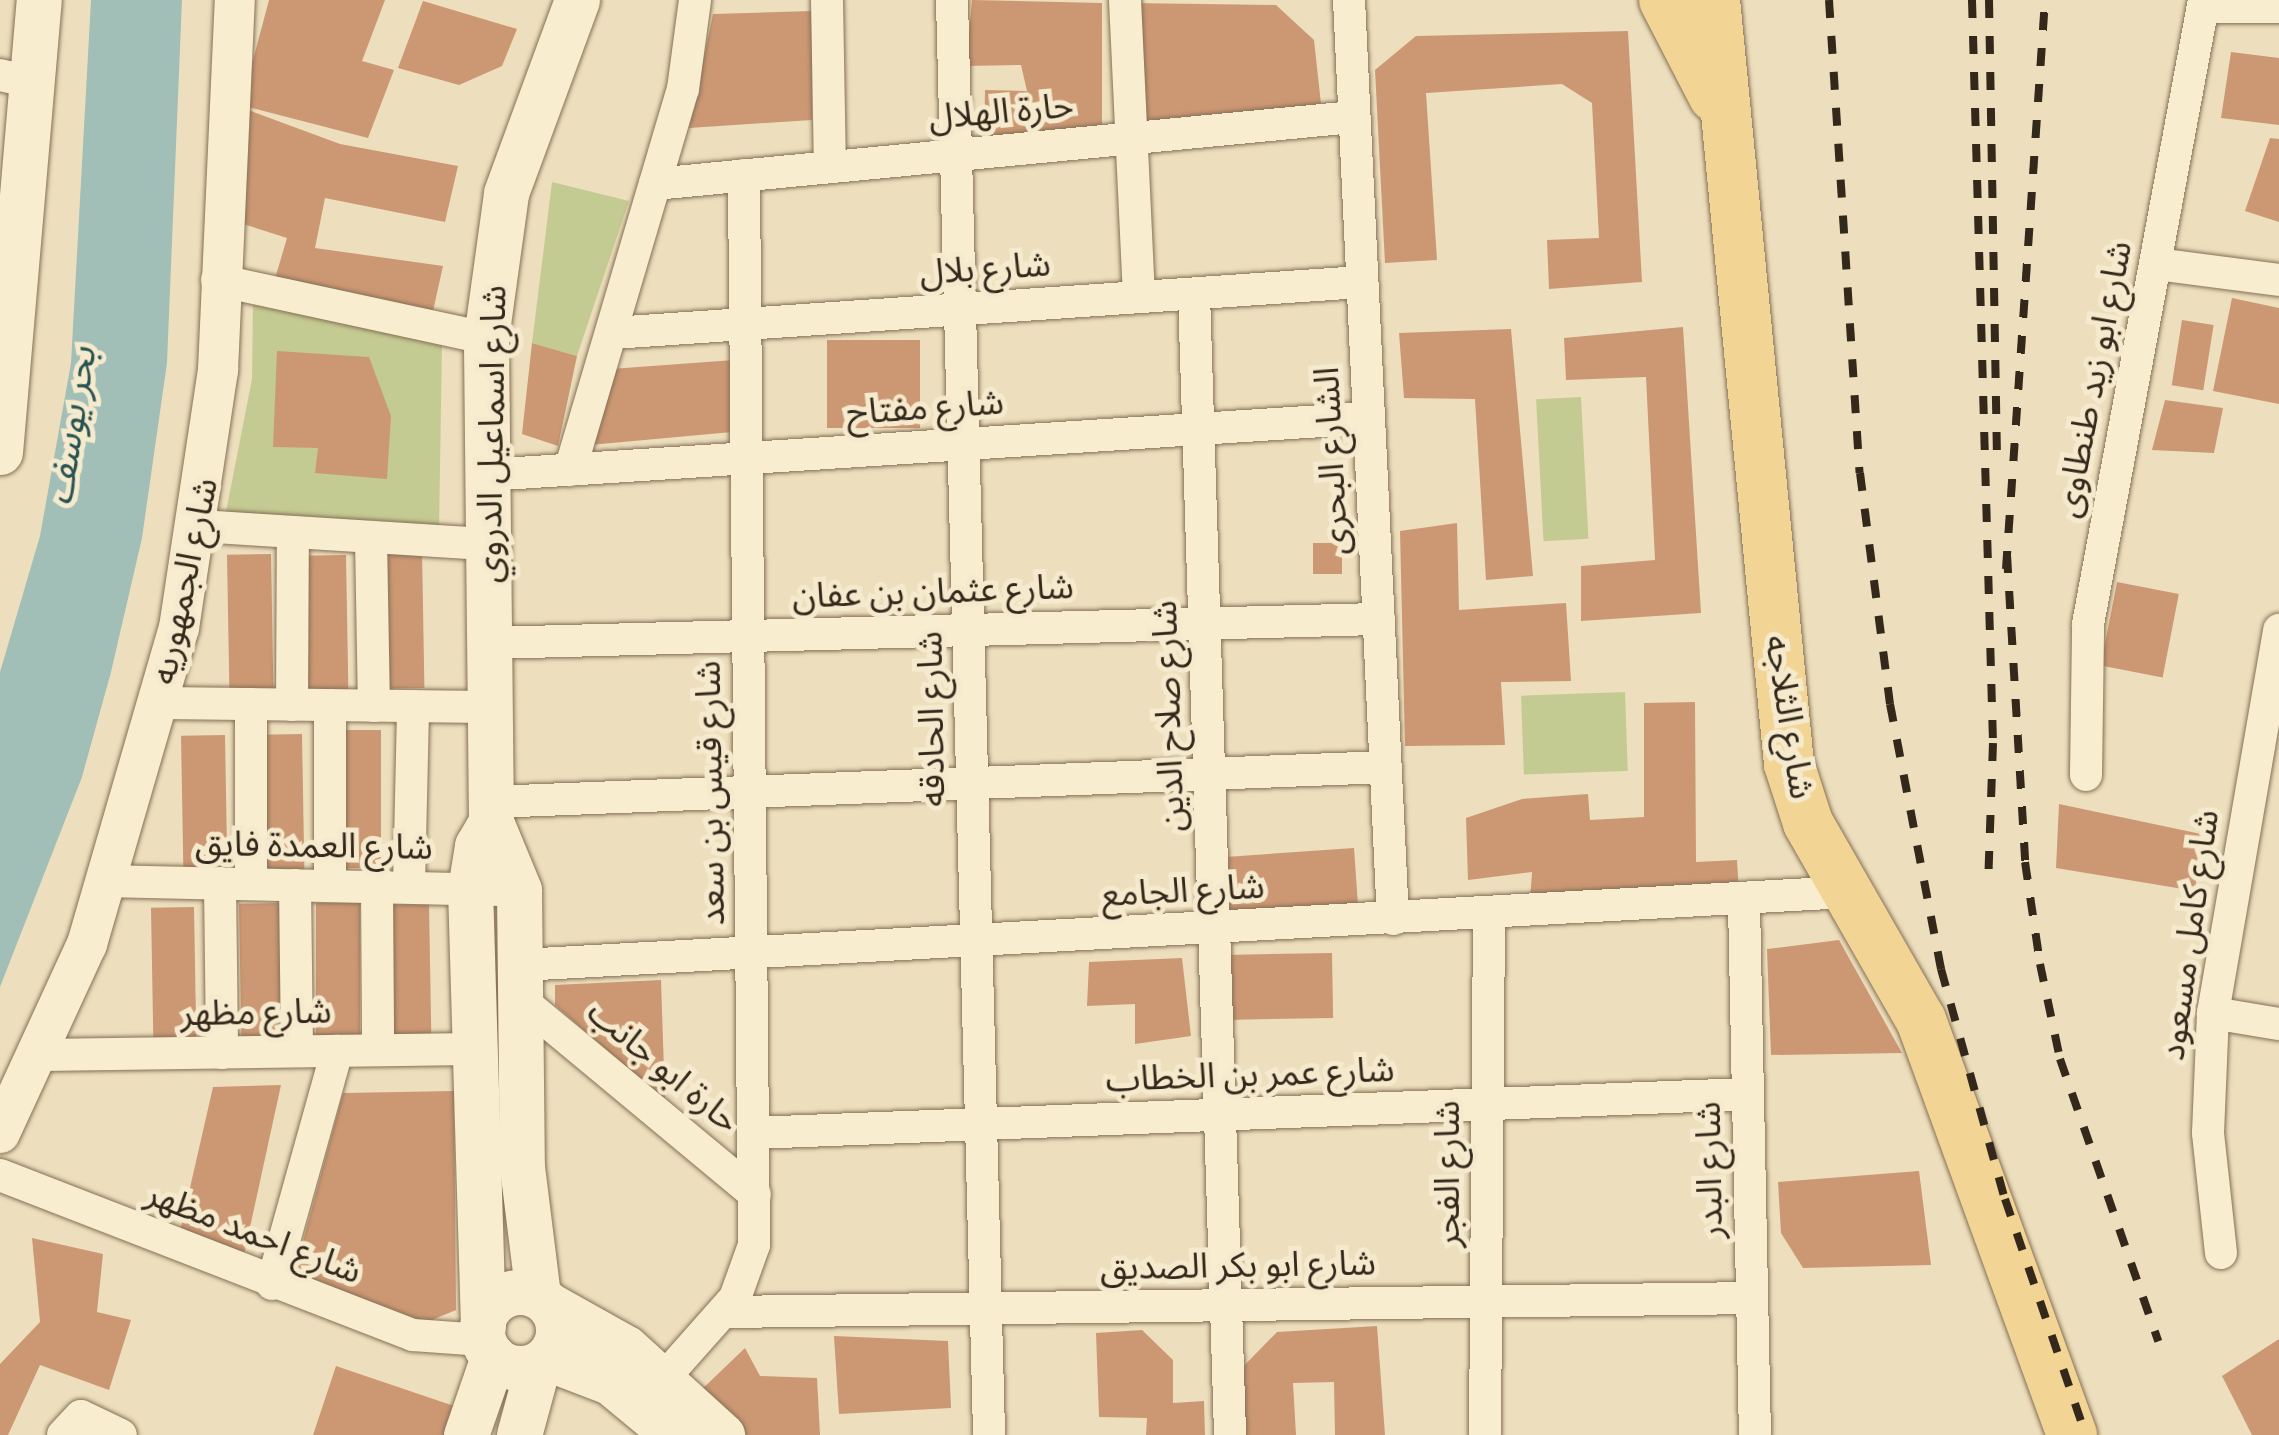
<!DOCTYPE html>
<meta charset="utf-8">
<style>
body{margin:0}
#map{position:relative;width:2279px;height:1435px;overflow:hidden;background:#eddfbd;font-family:"Source Serif 4","Noto Sans Arabic",serif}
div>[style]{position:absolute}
.green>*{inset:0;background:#c4cb92;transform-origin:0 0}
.water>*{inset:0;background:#a1bfb6}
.building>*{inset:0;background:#cc9873;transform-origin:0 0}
.roads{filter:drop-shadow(0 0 2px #857057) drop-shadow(0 0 2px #857057)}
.minor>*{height:32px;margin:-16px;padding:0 16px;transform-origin:16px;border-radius:16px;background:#f9edd0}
.tertiary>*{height:40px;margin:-20px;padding:0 20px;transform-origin:20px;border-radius:20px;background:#f9edd0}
.secondary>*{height:45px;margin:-22.5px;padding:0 22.5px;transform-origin:22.5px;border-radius:22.5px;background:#f9edd0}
.secondary>.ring{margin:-22.5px;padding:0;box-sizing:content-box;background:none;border:45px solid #f9edd0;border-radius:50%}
.primary>*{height:50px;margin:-25px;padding:0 25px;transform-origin:25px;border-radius:25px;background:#f2d594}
.rail>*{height:8px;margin-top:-4px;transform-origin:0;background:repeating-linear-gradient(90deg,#34281b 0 18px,transparent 0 36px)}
span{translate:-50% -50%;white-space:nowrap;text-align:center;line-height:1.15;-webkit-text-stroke:10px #f5eacd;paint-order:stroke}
.street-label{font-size:35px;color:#34281b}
.water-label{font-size:38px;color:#2a5452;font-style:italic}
</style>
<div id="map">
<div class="green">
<i style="clip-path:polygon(552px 182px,629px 201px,577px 356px,532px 343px)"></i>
<i style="clip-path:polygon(253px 301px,442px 345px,439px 531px,225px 517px,252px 379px)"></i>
<i style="left:1581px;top:397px;width:142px;height:45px;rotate:87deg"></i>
<i style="left:1625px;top:692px;width:79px;height:104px;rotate:88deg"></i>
</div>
<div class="water">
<i style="clip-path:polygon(91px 0,182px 0,167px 363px,142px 538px,111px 672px,82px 777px,0 987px,0 672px,40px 536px,71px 363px)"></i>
</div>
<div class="building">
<i style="clip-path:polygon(269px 0,385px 0,362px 61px,394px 70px,368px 138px,241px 105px)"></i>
<i style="clip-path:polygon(972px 0,1102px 3px,1102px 131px,984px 141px,985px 90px,1027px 91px,1021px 65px,966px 66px)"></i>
<i style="clip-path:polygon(423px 1px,517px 29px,502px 66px,459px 85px,398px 68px)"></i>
<i style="clip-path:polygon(1131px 3px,1276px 5px,1314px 40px,1322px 113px,1133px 126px)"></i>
<i style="clip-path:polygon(812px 11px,812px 120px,689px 128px,713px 14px)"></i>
<i style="clip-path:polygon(1628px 31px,1642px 282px,1549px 289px,1547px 240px,1599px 238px,1592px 103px,1562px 84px,1426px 93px,1437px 260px,1385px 263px,1375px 70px,1416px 36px)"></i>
<i style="clip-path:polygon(2231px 52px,2279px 58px,2279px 125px,2221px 118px)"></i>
<i style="clip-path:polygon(245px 109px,340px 144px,458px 166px,445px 222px,325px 198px,315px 248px,443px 266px,431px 320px,274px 282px,287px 238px,240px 223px)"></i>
<i style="clip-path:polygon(2270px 138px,2279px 139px,2279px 222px,2245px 211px)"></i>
<i style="clip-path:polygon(2232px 298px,2279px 308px,2279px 404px,2213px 391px)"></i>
<i style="left:2182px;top:320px;width:32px;height:66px;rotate:9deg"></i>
<i style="clip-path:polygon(1683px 327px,1701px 613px,1581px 621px,1581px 566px,1655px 560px,1646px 377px,1566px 380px,1564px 338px)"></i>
<i style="clip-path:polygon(1511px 329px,1533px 576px,1486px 580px,1475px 399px,1404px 398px,1399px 333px)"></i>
<i style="left:920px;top:340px;width:88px;height:93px;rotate:90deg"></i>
<i style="clip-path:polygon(532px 343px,577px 356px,558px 446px,522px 434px)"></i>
<i style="clip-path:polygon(277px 351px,369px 357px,391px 416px,387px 479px,315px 473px,318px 448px,273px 447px)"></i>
<i style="clip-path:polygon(734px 360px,732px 432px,590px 445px,611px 369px)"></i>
<i style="clip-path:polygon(2165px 400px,2223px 408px,2214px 453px,2152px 450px)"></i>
<i style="clip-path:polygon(1457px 523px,1459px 610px,1566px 603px,1571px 681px,1501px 682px,1505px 745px,1405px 746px,1400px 531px)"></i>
<i style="left:1313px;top:543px;width:29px;height:31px"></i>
<i style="left:422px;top:550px;width:138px;height:44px;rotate:89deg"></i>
<i style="left:271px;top:554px;width:138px;height:44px;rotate:89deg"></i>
<i style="left:346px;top:555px;width:137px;height:44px;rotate:89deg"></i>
<i style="left:2117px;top:582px;width:63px;height:85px;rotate:11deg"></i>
<i style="clip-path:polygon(1695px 702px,1696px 862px,1737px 860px,1739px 893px,1530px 901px,1532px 872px,1468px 880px,1466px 818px,1522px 799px,1588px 794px,1590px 820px,1644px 817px,1644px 703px)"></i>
<i style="left:338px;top:730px;width:43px;height:138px"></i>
<i style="left:302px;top:734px;width:138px;height:43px;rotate:89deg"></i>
<i style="left:225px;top:735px;width:138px;height:44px;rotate:89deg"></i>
<i style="clip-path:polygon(2059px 804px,2201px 834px,2195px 891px,2056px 868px)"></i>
<i style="left:1354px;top:848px;width:64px;height:132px;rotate:86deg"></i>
<i style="left:283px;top:903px;width:137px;height:44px;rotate:89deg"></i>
<i style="left:316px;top:903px;width:44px;height:138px"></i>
<i style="left:429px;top:904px;width:138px;height:44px;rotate:89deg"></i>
<i style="left:194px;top:907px;width:138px;height:43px;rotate:89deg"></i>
<i style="clip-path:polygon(1839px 940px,1902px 1053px,1771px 1055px,1767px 949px)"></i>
<i style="left:1332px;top:953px;width:65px;height:110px;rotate:89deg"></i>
<i style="clip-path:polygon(1182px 958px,1191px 1036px,1135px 1044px,1135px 1004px,1087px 1006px,1089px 962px)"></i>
<i style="clip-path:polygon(661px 980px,665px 1101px,555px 1005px,555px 985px)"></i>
<i style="clip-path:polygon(281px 1085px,242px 1264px,179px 1236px,213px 1087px)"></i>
<i style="clip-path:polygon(454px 1091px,456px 1310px,405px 1331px,292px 1282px,343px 1093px)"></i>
<i style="clip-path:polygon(1919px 1171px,1931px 1265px,1803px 1268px,1781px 1233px,1778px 1182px)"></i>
<i style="clip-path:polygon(32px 1238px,103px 1254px,97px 1312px,131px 1320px,109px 1390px,40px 1365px,8px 1435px,0 1435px,0 1364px,40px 1322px)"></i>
<i style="clip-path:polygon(1377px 1326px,1385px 1435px,1335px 1435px,1334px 1382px,1293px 1383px,1296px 1435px,1234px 1435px,1234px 1376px,1277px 1332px)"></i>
<i style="clip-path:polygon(1142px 1330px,1173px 1360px,1173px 1403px,1204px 1401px,1205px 1435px,1146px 1435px,1147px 1418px,1099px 1417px,1096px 1333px)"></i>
<i style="clip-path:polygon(834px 1336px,948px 1341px,951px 1408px,839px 1414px)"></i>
<i style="clip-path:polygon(2279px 1339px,2279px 1435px,2252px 1435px,2222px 1376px)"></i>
<i style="clip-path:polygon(745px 1348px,760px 1376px,817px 1378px,820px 1435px,737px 1435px,698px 1393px)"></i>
<i style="clip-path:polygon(336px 1366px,457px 1407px,447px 1435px,313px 1435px)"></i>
</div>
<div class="roads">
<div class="minor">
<i style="left:827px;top:0;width:167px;rotate:89deg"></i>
<i style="left:952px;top:0;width:1435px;rotate:88.52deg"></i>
<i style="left:1125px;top:0;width:297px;rotate:87.3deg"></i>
<i style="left:1349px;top:0;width:920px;rotate:87.26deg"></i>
<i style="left:2203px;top:7px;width:76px"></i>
<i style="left:0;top:75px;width:31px;rotate:13deg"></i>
<i style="left:655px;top:184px;width:702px;rotate:-5.48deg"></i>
<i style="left:2156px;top:264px;width:124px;rotate:7.4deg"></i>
<i style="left:217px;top:280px;width:275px;rotate:12.2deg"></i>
<i style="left:1194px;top:294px;width:1142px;rotate:88.19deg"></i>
<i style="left:613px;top:333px;width:751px;rotate:-3.9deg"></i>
<i style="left:570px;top:470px;width:397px;rotate:-73.5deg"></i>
<i style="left:683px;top:89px;width:90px;rotate:-82.3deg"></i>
<i style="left:487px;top:475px;width:884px;rotate:-3.7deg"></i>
<i style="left:199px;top:526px;width:290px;rotate:3.6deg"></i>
<i style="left:371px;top:537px;width:169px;rotate:89deg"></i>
<i style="left:490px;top:643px;width:889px;rotate:-1.55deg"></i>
<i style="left:159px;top:703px;width:331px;rotate:0.7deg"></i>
<i style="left:292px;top:705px;width:173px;rotate:-89.7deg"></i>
<i style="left:2086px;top:775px;width:151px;rotate:-89.2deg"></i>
<i style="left:2088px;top:624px;width:635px;rotate:-79.47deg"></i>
<i style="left:491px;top:802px;width:895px;rotate:-2.24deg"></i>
<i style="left:108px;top:881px;width:411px;rotate:1.3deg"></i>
<i style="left:220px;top:883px;width:170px;rotate:89.3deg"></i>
<i style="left:251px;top:884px;width:180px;rotate:-90deg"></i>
<i style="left:295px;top:885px;width:166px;rotate:89.3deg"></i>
<i style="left:330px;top:886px;width:181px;rotate:-90deg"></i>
<i style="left:377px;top:887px;width:163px;rotate:89.6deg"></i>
<i style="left:409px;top:887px;width:181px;rotate:-88.7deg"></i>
<i style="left:1744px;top:903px;width:532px;rotate:88.82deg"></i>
<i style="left:521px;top:965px;width:1330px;rotate:-3.15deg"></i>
<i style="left:521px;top:1000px;width:304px;rotate:39.7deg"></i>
<i style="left:2213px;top:1013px;width:67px;rotate:9.5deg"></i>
<i style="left:39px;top:1055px;width:436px;rotate:-0.8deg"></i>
<i style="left:754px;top:1133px;width:995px;rotate:-2.25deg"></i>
<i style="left:0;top:1175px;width:443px;rotate:21.2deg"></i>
<i style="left:413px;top:1335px;width:70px;rotate:4.1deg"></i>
<i style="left:2221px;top:1253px;width:121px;rotate:-96.2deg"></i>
<i style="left:2208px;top:1133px;width:120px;rotate:-87.6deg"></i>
<i style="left:2213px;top:1013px;width:389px;rotate:-80.2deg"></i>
<i style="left:272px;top:1284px;width:242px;rotate:-74.4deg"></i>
<i style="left:726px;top:1312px;width:1026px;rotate:-0.78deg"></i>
<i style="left:664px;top:1378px;width:107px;rotate:-48.4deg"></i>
<i style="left:735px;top:1298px;width:56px;rotate:-70.3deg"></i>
<i style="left:754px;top:1245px;width:1070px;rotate:-90.54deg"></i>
<i style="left:63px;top:1435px;width:26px;rotate:-47deg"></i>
<i style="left:81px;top:1416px;width:44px;rotate:25.4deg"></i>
<i style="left:1485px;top:1435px;width:521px;rotate:-89.56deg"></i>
</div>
<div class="tertiary">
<i style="left:0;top:1133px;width:208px;rotate:-65.3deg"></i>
<i style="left:87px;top:944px;width:329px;rotate:-73.8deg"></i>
<i style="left:179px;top:628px;width:261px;rotate:-81.4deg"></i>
<i style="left:218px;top:370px;width:370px;rotate:-87.4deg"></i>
</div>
<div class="secondary">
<i style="left:0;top:452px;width:454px;rotate:-85.1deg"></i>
<i style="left:491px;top:822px;width:74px;rotate:67.6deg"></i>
<i style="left:519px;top:890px;width:277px;rotate:89.4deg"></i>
<i style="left:522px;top:1167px;width:130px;rotate:82.9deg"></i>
<i class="ring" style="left:482px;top:1292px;width:31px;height:31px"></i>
<i style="left:549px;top:1305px;width:88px;rotate:29.2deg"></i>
<i style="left:626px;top:1348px;width:130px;rotate:42.2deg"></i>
<i style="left:483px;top:1326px;width:437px;rotate:-91.7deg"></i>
<i style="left:470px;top:889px;width:44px;rotate:-80.8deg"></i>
<i style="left:477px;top:846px;width:28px;rotate:-60deg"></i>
<i style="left:491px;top:822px;width:484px;rotate:-90.6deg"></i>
<i style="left:486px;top:338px;width:146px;rotate:-82.1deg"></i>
<i style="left:506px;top:193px;width:206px;rotate:-69.8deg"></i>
<i style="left:547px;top:1358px;width:67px;rotate:20.9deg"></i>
<i style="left:610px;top:1382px;width:83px;rotate:39.6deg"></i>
<i style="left:466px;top:1435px;width:83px;rotate:-70.9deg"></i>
<i style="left:519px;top:1435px;width:73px;rotate:-74.8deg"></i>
</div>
<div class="primary">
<i style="left:1664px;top:0;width:109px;rotate:62.7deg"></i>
<i style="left:1715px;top:0;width:768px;rotate:84.47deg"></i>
<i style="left:1789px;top:764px;width:62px;rotate:72.1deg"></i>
<i style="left:1808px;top:823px;width:227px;rotate:60.2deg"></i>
<i style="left:1921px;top:1020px;width:442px;rotate:70deg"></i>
</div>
</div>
<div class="rail">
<i style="left:1829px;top:0;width:474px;rotate:86.3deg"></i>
<i style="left:1860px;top:473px;width:233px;rotate:82.6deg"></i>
<i style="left:1890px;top:704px;width:270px;rotate:79.1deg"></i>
<i style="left:1941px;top:969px;width:239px;rotate:74.5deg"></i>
<i style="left:2005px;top:1199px;width:250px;rotate:71.1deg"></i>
<i style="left:1972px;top:0;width:743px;rotate:88.38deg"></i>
<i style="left:1993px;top:743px;width:142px;rotate:92deg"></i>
<i style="left:1989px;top:0;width:454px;rotate:89deg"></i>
<i style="left:2007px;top:555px;width:308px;rotate:86.6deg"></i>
<i style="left:2025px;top:862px;width:103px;rotate:81.6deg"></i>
<i style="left:2040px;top:964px;width:97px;rotate:78.1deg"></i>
<i style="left:2060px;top:1059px;width:299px;rotate:70.8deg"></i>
<i style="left:2006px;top:569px;width:570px;rotate:-86.08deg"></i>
</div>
<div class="street-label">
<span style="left:1001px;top:111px;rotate:-5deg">حارة الهلال</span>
<span style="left:985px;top:268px;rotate:-4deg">شارع بلال</span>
<span style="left:2093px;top:379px;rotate:-79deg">شارع ابو زيد طنطاوى</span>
<span style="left:925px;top:407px;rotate:-4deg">شارع مفتاح</span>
<span style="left:491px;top:434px;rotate:-89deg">شارع اسماعيل الدروي</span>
<span style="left:1331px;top:461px;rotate:-93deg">الشارع البحرى</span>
<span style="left:184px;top:581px;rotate:-78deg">شارع الجمهوريه</span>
<span style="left:933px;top:591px;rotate:-2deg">شارع عثمان بن عفان</span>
<span style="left:1168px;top:716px;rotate:-92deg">شارع صلاح الدين</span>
<span style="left:1790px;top:717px;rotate:81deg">شارع الثلاجه</span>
<span style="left:931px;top:719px;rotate:-91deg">شارع الحادقه</span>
<span style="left:710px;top:793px;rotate:-91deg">شارع قيس بن سعد</span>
<span style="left:314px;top:845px;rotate:1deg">شارع العمدة فايق</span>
<span style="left:1183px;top:890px;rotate:-3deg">شارع الجامع</span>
<span style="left:2189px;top:935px;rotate:-82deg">شارع كامل مسعود</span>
<span style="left:256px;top:1012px;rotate:-1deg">شارع مظهر</span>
<span style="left:664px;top:1066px;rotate:40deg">حارة ابو جانب</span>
<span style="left:1250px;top:1074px;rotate:-2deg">شارع عمر بن الخطاب</span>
<span style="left:1709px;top:1170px;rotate:-91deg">شارع البدر</span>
<span style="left:1447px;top:1174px;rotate:-90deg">شارع الفجر</span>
<span style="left:254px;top:1232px;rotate:21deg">شارع احمد مظهر</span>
<span style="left:1238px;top:1265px;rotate:-1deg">شارع ابو بكر الصديق</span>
</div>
<div class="water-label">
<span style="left:71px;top:426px;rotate:-81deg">بحر يوسف</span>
</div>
</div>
